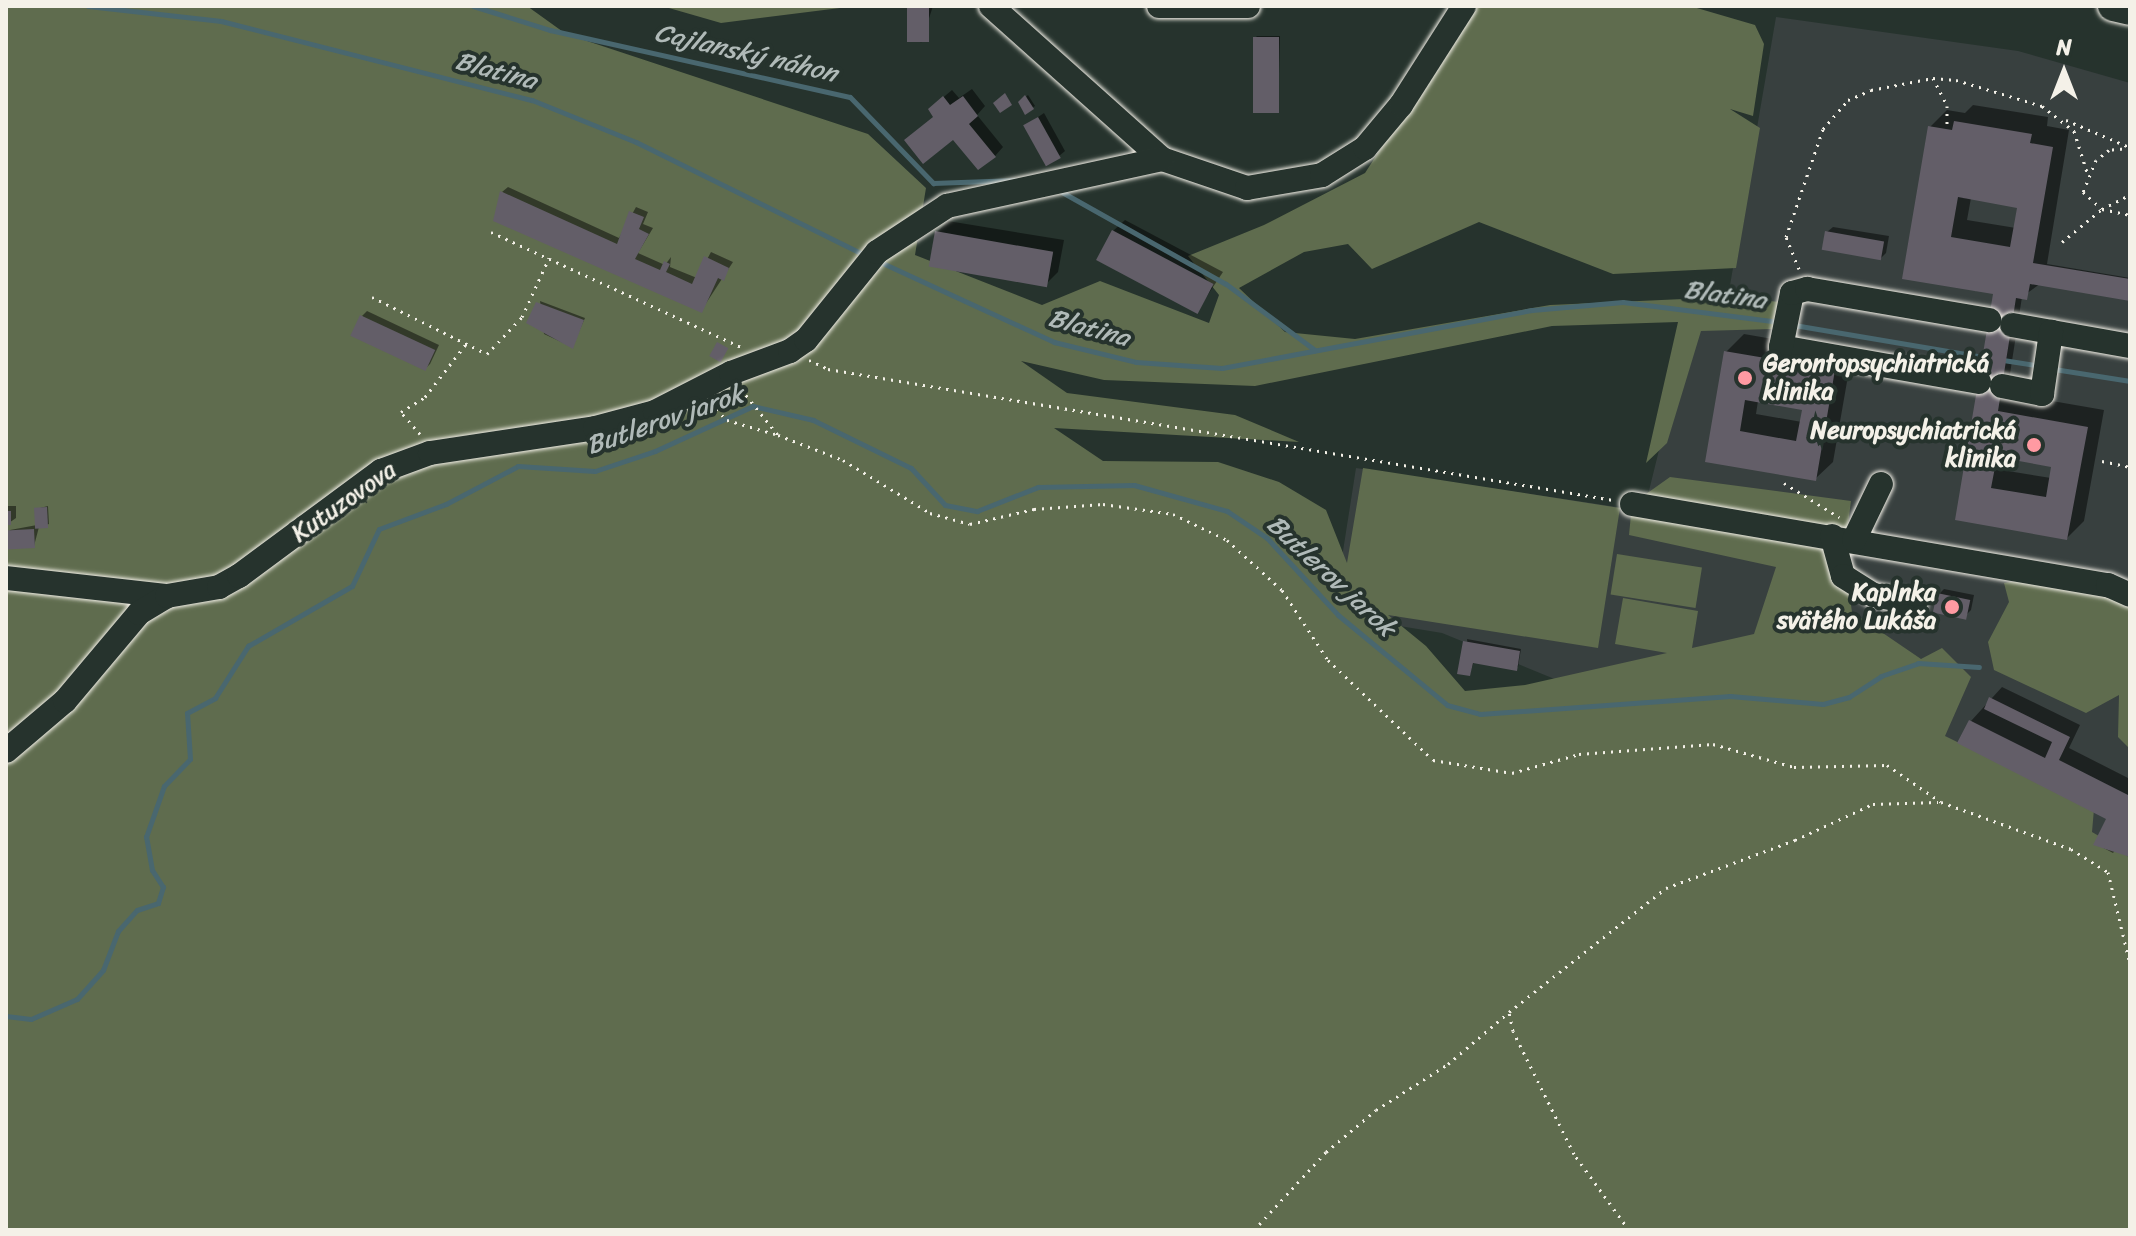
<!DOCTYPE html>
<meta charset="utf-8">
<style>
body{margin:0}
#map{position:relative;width:2136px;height:1236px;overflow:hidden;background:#26332d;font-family:Sriracha,sans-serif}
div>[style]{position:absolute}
.built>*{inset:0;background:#38403f}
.green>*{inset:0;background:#5f6c4e;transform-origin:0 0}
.shadow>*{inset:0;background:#0007}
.stream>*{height:5px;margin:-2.5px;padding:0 2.5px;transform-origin:2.5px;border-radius:2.5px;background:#49676f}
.building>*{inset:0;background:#635e68;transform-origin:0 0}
.path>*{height:3px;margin-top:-1.5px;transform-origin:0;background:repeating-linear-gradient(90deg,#f4f1e8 0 2px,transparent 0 8px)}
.roads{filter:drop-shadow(0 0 2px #f4f1e8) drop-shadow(0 0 2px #f4f1e8)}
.minor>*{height:24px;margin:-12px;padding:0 12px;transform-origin:12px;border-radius:12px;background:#26332d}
.major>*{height:30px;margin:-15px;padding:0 15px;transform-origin:15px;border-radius:15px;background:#26332d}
.dots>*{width:22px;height:22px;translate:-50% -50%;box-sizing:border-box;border:4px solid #26332d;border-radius:50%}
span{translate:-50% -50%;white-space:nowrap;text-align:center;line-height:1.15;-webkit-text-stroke:8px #26332d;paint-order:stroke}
.poi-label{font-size:24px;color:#f4f1e8;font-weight:700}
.left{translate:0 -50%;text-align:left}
.right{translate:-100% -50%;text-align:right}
.street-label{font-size:24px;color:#f4f1e8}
.water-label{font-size:26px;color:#b0bab8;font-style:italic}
.frame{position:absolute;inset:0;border:8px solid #f4f1e8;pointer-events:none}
.north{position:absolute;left:2024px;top:32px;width:80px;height:80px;-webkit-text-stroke:6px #26332d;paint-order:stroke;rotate:0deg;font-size:22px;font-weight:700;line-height:32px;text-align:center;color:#f4f1e8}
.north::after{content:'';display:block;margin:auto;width:28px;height:36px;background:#f4f1e8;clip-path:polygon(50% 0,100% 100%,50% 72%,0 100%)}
</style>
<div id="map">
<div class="built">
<i style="clip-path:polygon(1776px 17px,2018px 51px,2130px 83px,2130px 864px,1618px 705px,1442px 633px,1333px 615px,1356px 468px,1644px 511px,1694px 308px,1721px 312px,1728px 297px)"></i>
</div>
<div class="green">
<i style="clip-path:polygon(6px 6px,527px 6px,566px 34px,868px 134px,926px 188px,915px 255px,1042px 305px,1100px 281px,1209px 323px,1219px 295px,1188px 256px,1264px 225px,1365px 173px,1473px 6px,1690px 6px,1755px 25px,1764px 44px,1753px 116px,1730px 109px,1760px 128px,1736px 268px,1613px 274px,1479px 222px,1372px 269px,1348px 244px,1304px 252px,1239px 288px,1285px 332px,1355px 339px,1550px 305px,1728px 297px,1781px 302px,1773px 329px,1701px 331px,1667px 443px,1646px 463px,1678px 322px,1552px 326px,1255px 386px,1104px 380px,1021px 361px,1067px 393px,1235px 415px,1299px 442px,1054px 428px,1103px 461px,1218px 462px,1279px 482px,1326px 510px,1347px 563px,1363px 468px,1620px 508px,1598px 648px,1388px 615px,1426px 646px,1465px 691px,1525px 685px,1667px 653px,1615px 644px,1623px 598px,1698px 611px,1692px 648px,1754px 634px,1776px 567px,1629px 535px,1632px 504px,1670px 477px,1851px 501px,1844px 555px,1852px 612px,1921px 659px,1942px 648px,1971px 677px,1945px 736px,2094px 809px,2092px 832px,2130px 854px,2130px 1230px,6px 1230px)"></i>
<i style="clip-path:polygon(662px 6px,856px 6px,721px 23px)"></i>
<i style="left:1617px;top:554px;width:86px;height:41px;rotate:9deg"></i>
<i style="clip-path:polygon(2042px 577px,2099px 581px,2130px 606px,2130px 749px,2118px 737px,2119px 695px,2086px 713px,1994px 670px,1988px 642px,2009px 602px,2004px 583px)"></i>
</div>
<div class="shadow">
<i style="clip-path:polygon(909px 6px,933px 6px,921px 43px)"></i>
<i style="clip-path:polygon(1257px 36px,1280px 36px,1278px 111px,1255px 38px)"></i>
<i style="clip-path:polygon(972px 89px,985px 106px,977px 115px,1003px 147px,995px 156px,935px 116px,939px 101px,952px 90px,959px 98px)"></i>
<i style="clip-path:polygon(1028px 95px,1035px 106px,1026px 112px,1020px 102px)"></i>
<i style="clip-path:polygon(evenodd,1973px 105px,2048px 117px,2047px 126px,2069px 130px,2047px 264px,2130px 278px,2130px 299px,2041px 283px,2022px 297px,2007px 393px,2104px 410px,2084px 521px,2067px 538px,1957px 519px,1996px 293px,1905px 278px,1930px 127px,1947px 110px,1965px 113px,1973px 105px,1971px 198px,2020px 206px,2016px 228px,1967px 220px,1971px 198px,1973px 105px,2010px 457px,2053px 465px,2051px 478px,2008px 471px,2010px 457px)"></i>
<i style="clip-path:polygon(1044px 113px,1065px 151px,1059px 156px,1025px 126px)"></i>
<i style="clip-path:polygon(508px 187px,619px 238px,636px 207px,648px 212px,643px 224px,653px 228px,638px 253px,665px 265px,671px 257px,670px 267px,697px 278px,711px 252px,733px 262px,701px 311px,502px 192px)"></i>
<i style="clip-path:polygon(1125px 220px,1223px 272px,1197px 311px,1113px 231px)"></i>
<i style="clip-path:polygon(948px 221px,1064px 240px,1058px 272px,1046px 284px,937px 232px)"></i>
<i style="clip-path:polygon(1833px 227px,1889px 236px,1886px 253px,1881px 258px,1827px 232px)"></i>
<i style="clip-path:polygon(540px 301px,585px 318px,572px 347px,544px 334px)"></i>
<i style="clip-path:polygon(367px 311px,439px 345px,430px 364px,425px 369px,362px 316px)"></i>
<i style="clip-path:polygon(evenodd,1744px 334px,1852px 353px,1833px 462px,1815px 479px,1707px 461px,1726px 352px,1744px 334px,1758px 401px,1804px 409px,1802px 422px,1756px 414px,1758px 401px)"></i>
<i style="clip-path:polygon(6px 500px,6px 506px,16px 506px,16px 518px,6px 525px)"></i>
<i style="clip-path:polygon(48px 506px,49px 524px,39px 527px,34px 546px,6px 540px,10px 530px,37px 525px,36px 509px)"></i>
<i style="clip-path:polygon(1944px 589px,1974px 595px,1971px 610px,1966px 615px,1939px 594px)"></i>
<i style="clip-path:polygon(1467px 639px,1521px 649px,1518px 667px,1474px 661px,1470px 674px)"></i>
<i style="clip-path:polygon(2002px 687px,2080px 725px,2069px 748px,2130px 779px,2130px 858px,2117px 848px,2113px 853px,2096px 844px,2109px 818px,1971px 721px)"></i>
</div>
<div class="stream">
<i style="left:88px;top:6px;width:134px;rotate:6.4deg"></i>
<i style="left:221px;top:21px;width:321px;rotate:14.3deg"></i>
<i style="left:532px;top:100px;width:112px;rotate:22deg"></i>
<i style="left:636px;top:142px;width:255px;rotate:26.3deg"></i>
<i style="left:473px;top:6px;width:81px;rotate:17.3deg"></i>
<i style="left:550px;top:30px;width:307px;rotate:12.6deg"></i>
<i style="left:850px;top:97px;width:120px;rotate:46deg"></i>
<i style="left:933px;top:183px;width:83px;rotate:-2.1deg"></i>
<i style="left:1060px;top:191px;width:190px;rotate:29.3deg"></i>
<i style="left:1226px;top:284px;width:111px;rotate:36.6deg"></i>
<i style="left:878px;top:261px;width:194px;rotate:24.7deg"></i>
<i style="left:1054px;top:342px;width:84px;rotate:13.7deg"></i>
<i style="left:1136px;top:362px;width:86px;rotate:4deg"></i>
<i style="left:1222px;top:368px;width:315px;rotate:-10.6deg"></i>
<i style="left:1532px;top:310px;width:91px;rotate:-5deg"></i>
<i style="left:1623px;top:302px;width:158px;rotate:7.3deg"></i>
<i style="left:1794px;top:325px;width:198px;rotate:9.6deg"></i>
<i style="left:2003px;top:360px;width:37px;rotate:9deg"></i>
<i style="left:2054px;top:369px;width:77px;rotate:9deg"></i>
<i style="left:6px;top:1016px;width:25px;rotate:7deg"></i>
<i style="left:31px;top:1019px;width:50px;rotate:-23.5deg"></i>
<i style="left:77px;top:999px;width:39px;rotate:-48deg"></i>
<i style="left:103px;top:970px;width:42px;rotate:-69deg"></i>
<i style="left:118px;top:931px;width:28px;rotate:-48deg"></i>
<i style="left:137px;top:910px;width:22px;rotate:-18deg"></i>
<i style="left:158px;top:903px;width:17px;rotate:-73deg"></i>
<i style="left:163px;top:887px;width:20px;rotate:-123deg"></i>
<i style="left:152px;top:870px;width:34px;rotate:-100deg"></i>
<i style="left:146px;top:837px;width:54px;rotate:-70.6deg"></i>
<i style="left:164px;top:786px;width:37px;rotate:-46deg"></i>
<i style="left:190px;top:759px;width:46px;rotate:-93.7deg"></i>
<i style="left:187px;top:713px;width:32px;rotate:-28deg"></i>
<i style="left:215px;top:698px;width:62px;rotate:-57.6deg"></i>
<i style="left:248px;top:646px;width:120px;rotate:-30deg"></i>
<i style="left:352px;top:586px;width:63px;rotate:-64.7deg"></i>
<i style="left:379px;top:529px;width:72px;rotate:-20.5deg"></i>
<i style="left:446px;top:504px;width:81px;rotate:-27.8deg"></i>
<i style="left:518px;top:466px;width:77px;rotate:3.7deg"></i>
<i style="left:595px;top:471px;width:63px;rotate:-18.4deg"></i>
<i style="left:655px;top:451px;width:108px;rotate:-24.7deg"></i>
<i style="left:753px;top:406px;width:62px;rotate:13.1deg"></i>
<i style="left:813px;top:420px;width:109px;rotate:26.1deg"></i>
<i style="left:911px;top:468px;width:50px;rotate:47.4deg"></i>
<i style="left:945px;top:505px;width:33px;rotate:11deg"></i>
<i style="left:977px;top:511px;width:66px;rotate:-21.5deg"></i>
<i style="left:1038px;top:487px;width:96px;rotate:-1.2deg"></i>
<i style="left:1134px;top:485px;width:97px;rotate:15.6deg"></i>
<i style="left:1227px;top:511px;width:48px;rotate:34deg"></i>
<i style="left:1267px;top:538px;width:105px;rotate:47.3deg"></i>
<i style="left:1338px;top:615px;width:141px;rotate:39.5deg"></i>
<i style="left:1447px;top:705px;width:34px;rotate:15deg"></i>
<i style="left:1480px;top:714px;width:251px;rotate:-4.1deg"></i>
<i style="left:1730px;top:696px;width:93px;rotate:4.9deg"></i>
<i style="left:1823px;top:704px;width:27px;rotate:-15deg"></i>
<i style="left:1849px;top:697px;width:38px;rotate:-33deg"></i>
<i style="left:1881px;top:676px;width:39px;rotate:-19deg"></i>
<i style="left:1918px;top:663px;width:61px;rotate:3.8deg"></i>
</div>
<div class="building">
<i style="left:907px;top:6px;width:22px;height:36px"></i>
<i style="left:1253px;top:37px;width:26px;height:76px"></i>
<i style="clip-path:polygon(1005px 93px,1012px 105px,1000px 113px,993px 103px)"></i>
<i style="clip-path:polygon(1025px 95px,1034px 109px,1025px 115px,1018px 102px)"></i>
<i style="clip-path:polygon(943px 96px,950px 105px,963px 96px,978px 116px,969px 124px,996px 157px,978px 170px,953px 140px,923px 164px,904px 140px,933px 117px,928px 109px)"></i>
<i style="left:1038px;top:117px;width:47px;height:17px;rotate:61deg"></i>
<i style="clip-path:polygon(evenodd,1954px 121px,2032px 134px,2030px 143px,2053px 147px,2033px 263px,2130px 279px,2130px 301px,2030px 284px,2027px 300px,2016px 298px,1998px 411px,2088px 427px,2067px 540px,1955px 520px,1993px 294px,1902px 279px,1928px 126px,1952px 130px,1954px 121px,1958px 197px,2017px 208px,2010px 247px,1951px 237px,1958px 197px,1954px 121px,1997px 457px,2051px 467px,2046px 497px,1991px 488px,1997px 457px)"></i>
<i style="clip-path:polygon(500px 191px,617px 244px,629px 211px,644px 217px,639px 229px,649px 234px,635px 259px,660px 270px,664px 261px,670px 264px,666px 272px,692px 284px,704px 256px,729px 268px,724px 281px,718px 278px,702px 313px,493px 221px)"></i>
<i style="left:1112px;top:230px;width:115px;height:34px;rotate:28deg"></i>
<i style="left:935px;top:231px;width:120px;height:36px;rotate:10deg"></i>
<i style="left:1825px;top:231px;width:60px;height:19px;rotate:10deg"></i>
<i style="clip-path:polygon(536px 302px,584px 320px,573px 349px,526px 323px)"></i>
<i style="left:360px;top:315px;width:83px;height:23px;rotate:25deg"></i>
<i style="left:717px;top:342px;width:13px;height:16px;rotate:29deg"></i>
<i style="clip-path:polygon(evenodd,1724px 351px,1835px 370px,1816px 481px,1705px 462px,1724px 351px,1745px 400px,1802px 410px,1796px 441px,1740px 431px,1745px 400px)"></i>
<i style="left:47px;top:507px;width:21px;height:13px;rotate:87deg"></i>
<i style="left:6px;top:511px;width:5px;height:14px"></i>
<i style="left:34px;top:529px;width:19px;height:28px;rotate:87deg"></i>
<i style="left:1937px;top:593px;width:34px;height:20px;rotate:12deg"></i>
<i style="clip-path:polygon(1463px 641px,1520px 651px,1517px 671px,1473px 663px,1470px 676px,1457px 674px)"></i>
<i style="clip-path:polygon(1989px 697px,2070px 737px,2059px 760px,2130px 796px,2130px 857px,2093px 845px,2106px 819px,1957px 743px,1969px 720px,2045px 758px,2052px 742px,1984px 709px)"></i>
</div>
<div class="path">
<i style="left:1933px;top:78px;width:31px;rotate:63deg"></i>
<i style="left:1947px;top:106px;width:23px;rotate:90deg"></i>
<i style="left:2066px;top:120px;width:69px;rotate:23.2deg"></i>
<i style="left:2130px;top:148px;width:21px;rotate:175deg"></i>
<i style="left:2109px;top:150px;width:16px;rotate:142deg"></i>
<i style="left:2096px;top:160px;width:35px;rotate:112deg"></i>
<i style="left:2083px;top:192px;width:25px;rotate:42deg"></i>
<i style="left:2102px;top:209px;width:31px;rotate:-27deg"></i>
<i style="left:491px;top:232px;width:275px;rotate:24.7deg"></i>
<i style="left:2062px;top:242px;width:52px;rotate:-39.5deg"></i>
<i style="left:2102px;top:209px;width:29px;rotate:12deg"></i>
<i style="left:1799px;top:269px;width:35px;rotate:-112deg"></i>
<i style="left:1786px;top:237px;width:114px;rotate:-71.1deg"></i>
<i style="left:1823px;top:129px;width:38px;rotate:-49deg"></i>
<i style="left:1848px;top:100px;width:25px;rotate:-23deg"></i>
<i style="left:1871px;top:90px;width:63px;rotate:-11deg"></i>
<i style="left:1933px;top:78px;width:23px;rotate:5deg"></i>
<i style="left:1956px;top:80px;width:90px;rotate:16.8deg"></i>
<i style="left:2042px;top:106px;width:41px;rotate:38deg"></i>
<i style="left:2074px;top:131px;width:43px;rotate:72.4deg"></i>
<i style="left:372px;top:297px;width:128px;rotate:26.4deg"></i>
<i style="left:487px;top:354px;width:51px;rotate:-46.6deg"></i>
<i style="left:522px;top:317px;width:65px;rotate:-65.4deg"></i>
<i style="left:809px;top:360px;width:21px;rotate:25deg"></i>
<i style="left:828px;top:369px;width:796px;rotate:9.47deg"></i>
<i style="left:741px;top:389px;width:59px;rotate:51.2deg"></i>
<i style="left:778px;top:435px;width:70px;rotate:21deg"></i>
<i style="left:843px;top:460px;width:102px;rotate:31.3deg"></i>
<i style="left:930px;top:513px;width:41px;rotate:15.4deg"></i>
<i style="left:970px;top:524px;width:66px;rotate:-13.2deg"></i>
<i style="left:1034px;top:509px;width:69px;rotate:-4.1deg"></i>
<i style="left:1103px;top:504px;width:71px;rotate:8.1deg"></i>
<i style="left:1173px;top:514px;width:60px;rotate:25.7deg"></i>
<i style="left:1227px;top:540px;width:74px;rotate:42.3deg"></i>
<i style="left:1282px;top:590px;width:84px;rotate:56.7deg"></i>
<i style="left:1328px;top:660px;width:145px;rotate:43.6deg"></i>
<i style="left:1433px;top:760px;width:80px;rotate:9.3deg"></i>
<i style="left:1512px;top:773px;width:70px;rotate:-15.8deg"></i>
<i style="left:1579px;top:754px;width:134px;rotate:-4.3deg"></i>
<i style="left:1713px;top:744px;width:84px;rotate:15.9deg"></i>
<i style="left:1794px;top:767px;width:93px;rotate:-1.2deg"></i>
<i style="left:1887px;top:765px;width:65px;rotate:34.4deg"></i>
<i style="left:1941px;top:802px;width:138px;rotate:19.9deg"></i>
<i style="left:2071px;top:849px;width:44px;rotate:31.9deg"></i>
<i style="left:2108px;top:872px;width:95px;rotate:76.6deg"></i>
<i style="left:710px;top:404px;width:23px;rotate:43deg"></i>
<i style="left:727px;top:420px;width:50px;rotate:16.3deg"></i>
<i style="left:420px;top:434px;width:29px;rotate:-131deg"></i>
<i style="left:401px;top:412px;width:28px;rotate:-32deg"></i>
<i style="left:425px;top:397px;width:67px;rotate:-52.3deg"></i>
<i style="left:2102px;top:461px;width:29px;rotate:12deg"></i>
<i style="left:1784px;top:483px;width:65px;rotate:31.7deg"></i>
<i style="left:1254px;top:1230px;width:106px;rotate:-47.3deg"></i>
<i style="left:1326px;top:1152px;width:65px;rotate:-40deg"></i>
<i style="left:1376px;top:1110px;width:85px;rotate:-32.6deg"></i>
<i style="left:1448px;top:1064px;width:80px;rotate:-40.4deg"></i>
<i style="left:1299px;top:1230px;width:40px"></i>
<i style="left:1629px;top:1230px;width:94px;rotate:-125.9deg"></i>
<i style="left:1574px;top:1154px;width:137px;rotate:-116.4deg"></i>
<i style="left:1513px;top:1031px;width:19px;rotate:-102deg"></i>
<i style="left:1509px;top:1012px;width:200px;rotate:-38.3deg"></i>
<i style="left:1666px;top:888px;width:138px;rotate:-20.4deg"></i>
<i style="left:1795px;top:840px;width:86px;rotate:-24.8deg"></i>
<i style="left:1873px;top:804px;width:65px;rotate:-1.8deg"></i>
</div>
<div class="roads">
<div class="minor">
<i style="left:991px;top:6px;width:229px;rotate:41.8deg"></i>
<i style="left:1162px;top:159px;width:90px;rotate:18.8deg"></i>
<i style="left:1247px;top:188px;width:76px;rotate:-9.8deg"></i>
<i style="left:1322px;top:175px;width:51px;rotate:-32.1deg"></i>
<i style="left:1365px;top:148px;width:56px;rotate:-50.1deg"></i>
<i style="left:1401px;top:105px;width:117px;rotate:-57.5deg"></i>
<i style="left:1159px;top:6px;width:89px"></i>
<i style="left:2012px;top:325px;width:120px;rotate:10.1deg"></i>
<i style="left:1979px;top:382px;width:201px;rotate:-170deg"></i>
<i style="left:1781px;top:347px;width:55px;rotate:-78.5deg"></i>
<i style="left:1792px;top:293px;width:16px;rotate:-15deg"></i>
<i style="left:1807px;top:289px;width:185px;rotate:9.7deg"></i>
<i style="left:2002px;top:386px;width:41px;rotate:11.3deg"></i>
<i style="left:2042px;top:394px;width:63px;rotate:-81.7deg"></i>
<i style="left:1632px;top:504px;width:483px;rotate:9.7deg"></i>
<i style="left:2108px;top:585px;width:24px;rotate:24deg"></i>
<i style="left:1832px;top:536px;width:41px;rotate:74.6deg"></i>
<i style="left:1843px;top:576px;width:36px;rotate:32deg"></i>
<i style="left:1874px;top:595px;width:42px;rotate:11deg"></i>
<i style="left:1854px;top:540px;width:62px;rotate:-64.3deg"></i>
<i style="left:6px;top:578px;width:162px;rotate:6.4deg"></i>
<i style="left:6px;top:751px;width:77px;rotate:-40.3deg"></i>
<i style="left:65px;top:701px;width:115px;rotate:-49.9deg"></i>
<i style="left:139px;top:613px;width:33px;rotate:-31deg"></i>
<i style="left:167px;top:596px;width:53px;rotate:-9.8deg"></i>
<i style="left:219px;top:587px;width:23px;rotate:-29deg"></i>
<i style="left:239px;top:576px;width:177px;rotate:-36.5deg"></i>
<i style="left:381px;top:471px;width:52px;rotate:-20.2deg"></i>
<i style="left:430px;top:453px;width:167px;rotate:-8.6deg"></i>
<i style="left:595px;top:428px;width:62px;rotate:-14.9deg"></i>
<i style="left:655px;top:412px;width:85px;rotate:-27.2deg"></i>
<i style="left:731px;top:373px;width:63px;rotate:-20.4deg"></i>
<i style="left:790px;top:351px;width:19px;rotate:-35deg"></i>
<i style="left:806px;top:340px;width:113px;rotate:-51.1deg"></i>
<i style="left:877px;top:252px;width:84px;rotate:-33.3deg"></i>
<i style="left:947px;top:206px;width:220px;rotate:-12.3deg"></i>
</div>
<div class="major">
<i style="left:2113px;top:6px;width:17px;rotate:13deg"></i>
</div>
</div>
<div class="dots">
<i style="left:1745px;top:378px;background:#ff9aa2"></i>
<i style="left:2034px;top:445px;background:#ff9aa2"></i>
<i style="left:1952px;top:607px;background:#ff9aa2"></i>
</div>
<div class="poi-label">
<span class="left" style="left:1763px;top:378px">Gerontopsychiatrická<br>klinika</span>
<span class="right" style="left:2016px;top:445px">Neuropsychiatrická<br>klinika</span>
<span class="right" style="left:1936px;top:607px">Kaplnka<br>svätého Lukáša</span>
</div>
<div class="street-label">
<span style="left:344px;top:502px;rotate:-35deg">Kutuzovova</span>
</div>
<div class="water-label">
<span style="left:746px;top:53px;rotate:13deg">Cajlanský náhon</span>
<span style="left:496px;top:71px;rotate:15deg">Blatina</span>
<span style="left:1725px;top:295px;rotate:8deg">Blatina</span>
<span style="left:1089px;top:328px;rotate:15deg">Blatina</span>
<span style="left:665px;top:420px;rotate:-19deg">Butlerov jarok</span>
<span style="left:1331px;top:576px;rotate:43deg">Butlerov jarok</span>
</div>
<div class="frame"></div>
<div class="north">N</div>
</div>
